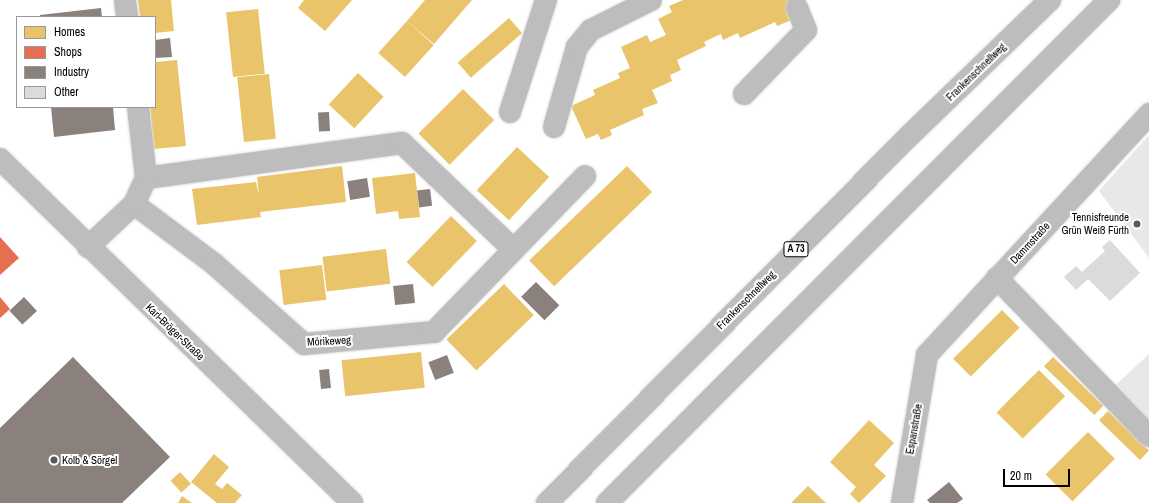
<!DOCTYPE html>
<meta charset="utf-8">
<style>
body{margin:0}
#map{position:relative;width:1149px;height:503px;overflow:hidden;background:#fff;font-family:"Archivo Narrow",sans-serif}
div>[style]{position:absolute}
.green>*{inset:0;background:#e8e8e8}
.homes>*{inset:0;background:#e9c46a;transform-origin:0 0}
.shops>*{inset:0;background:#e76f51}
.industry>*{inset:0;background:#8a817c;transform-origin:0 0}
.building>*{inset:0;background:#dbdbdb}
.roads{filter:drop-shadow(0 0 1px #dbdbdb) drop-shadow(0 0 1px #dbdbdb)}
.minor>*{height:22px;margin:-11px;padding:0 11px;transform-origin:11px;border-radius:11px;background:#bdbdbd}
.highway>*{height:22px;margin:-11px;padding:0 11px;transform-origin:11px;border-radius:11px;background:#bdbdbd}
.dots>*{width:11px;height:11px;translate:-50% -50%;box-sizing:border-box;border:2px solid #fff;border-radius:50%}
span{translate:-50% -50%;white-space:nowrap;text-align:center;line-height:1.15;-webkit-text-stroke:4px #fff;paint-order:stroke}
.shield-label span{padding:1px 3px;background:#fff;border:1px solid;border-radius:3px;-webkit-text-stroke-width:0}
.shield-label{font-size:10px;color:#000;font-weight:700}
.street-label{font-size:11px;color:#000}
.poi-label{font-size:11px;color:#000}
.right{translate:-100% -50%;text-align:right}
.left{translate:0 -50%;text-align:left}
.legend{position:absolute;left:16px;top:16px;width:140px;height:92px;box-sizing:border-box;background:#fff;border:1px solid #999;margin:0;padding:5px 7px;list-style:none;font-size:12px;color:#000}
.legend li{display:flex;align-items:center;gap:8px;height:20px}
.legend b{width:20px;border:1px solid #999}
.scale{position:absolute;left:1003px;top:469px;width:67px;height:18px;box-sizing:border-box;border:2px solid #000;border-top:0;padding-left:5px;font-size:12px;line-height:14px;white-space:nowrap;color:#000;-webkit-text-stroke:3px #fff;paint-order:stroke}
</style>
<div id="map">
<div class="green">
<i style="clip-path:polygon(1149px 135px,1149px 258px,1099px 191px)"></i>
<i style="clip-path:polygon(1149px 354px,1149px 430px,1111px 389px)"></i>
</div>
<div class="homes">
<i style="clip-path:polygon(138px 0,171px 0,174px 31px,155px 33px,155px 17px,140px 17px)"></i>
<i style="clip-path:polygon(304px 0,352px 0,325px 31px,298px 8px)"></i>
<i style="clip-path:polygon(425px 0,472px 0,434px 44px,407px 21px)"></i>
<i style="clip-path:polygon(683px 0,797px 0,792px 20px,777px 26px,775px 22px,740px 38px,738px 33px,723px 40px,721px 34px,704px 42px,706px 46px,677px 60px,681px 70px,670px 75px,672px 81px,652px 90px,658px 103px,642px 109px,644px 115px,610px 130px,612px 135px,601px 140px,598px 134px,586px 139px,571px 106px,595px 95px,593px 90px,620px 78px,618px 73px,630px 68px,621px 47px,647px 35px,650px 42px,666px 35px,658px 19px,672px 12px,669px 6px)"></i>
<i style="left:258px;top:9px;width:65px;height:32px;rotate:84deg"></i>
<i style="left:509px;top:18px;width:20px;height:68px;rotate:49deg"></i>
<i style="left:407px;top:21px;width:36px;height:43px;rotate:42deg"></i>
<i style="clip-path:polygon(177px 60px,186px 146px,154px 149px,150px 107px,155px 107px,155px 62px)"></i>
<i style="left:358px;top:73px;width:35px;height:43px;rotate:43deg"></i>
<i style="left:269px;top:74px;width:65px;height:32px;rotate:84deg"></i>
<i style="left:463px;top:89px;width:44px;height:63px;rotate:45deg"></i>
<i style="left:517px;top:147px;width:44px;height:59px;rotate:43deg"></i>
<i style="clip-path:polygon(342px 166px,346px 202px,260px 212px,261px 217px,197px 225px,192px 189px,256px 182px,259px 195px,257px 177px)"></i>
<i style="left:627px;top:166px;width:36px;height:136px;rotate:46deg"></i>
<i style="clip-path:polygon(415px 173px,420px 217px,399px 219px,398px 211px,376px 214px,372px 178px)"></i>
<i style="left:451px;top:216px;width:36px;height:64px;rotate:44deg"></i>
<i style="left:386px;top:249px;width:35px;height:64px;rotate:83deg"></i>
<i style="left:322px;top:265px;width:35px;height:43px;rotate:83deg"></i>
<i style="left:504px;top:284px;width:43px;height:80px;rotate:46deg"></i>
<i style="left:1002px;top:310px;width:25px;height:69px;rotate:45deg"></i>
<i style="left:421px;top:352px;width:36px;height:80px;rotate:84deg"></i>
<i style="left:1053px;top:357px;width:70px;height:13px;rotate:44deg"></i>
<i style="left:1039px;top:370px;width:37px;height:60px;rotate:45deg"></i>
<i style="left:1108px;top:411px;width:57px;height:13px;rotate:44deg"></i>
<i style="clip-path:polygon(869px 420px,894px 443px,874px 465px,886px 476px,859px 503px,850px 494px,856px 487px,830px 462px)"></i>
<i style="left:1088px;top:432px;width:38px;height:60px;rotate:45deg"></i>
<i style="clip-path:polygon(214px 454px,229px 467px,215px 484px,222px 489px,227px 483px,242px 495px,235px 503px,217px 503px,191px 482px)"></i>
<i style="left:180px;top:472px;width:16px;height:13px;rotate:47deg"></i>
<i style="clip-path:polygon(808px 486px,826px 503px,791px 503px)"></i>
<i style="clip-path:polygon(182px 496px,192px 503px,178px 503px)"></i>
</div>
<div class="shops">
<i style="clip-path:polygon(0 237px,19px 258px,0 275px)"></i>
<i style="clip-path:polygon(0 297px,10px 309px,0 318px)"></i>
</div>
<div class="industry">
<i style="clip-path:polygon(101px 8px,102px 17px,40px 17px,40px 15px)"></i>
<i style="clip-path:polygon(170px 38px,172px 57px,155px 58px,155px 40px)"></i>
<i style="clip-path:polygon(51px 107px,113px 107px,115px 130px,54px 137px)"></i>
<i style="left:329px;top:112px;width:19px;height:11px;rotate:87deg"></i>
<i style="left:367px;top:178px;width:19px;height:20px;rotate:81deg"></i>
<i style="left:430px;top:189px;width:17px;height:13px;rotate:83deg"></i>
<i style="left:536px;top:282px;width:33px;height:21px;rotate:45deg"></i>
<i style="left:413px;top:284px;width:19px;height:20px;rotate:84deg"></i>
<i style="left:24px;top:297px;width:19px;height:20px;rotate:47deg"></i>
<i style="left:447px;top:355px;width:19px;height:20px;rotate:69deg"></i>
<i style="clip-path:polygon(73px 357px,170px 457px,122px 503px,0 503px,0 428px)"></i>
<i style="left:329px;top:369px;width:19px;height:10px;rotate:84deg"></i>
<i style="clip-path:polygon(949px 482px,963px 499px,957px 503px,930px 503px,927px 500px)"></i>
</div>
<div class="building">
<i style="clip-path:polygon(1110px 240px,1140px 273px,1110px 301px,1088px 279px,1076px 290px,1064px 277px,1076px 266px,1082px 272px,1105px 251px,1102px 247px)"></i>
</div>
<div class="roads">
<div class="minor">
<i style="left:125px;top:0;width:17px;rotate:83deg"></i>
<i style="left:744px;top:94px;width:89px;rotate:-45.9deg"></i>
<i style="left:806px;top:30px;width:24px;rotate:-112deg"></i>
<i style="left:510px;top:112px;width:118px;rotate:-72.2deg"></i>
<i style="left:554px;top:127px;width:83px;rotate:-74deg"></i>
<i style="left:577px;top:47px;width:22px;rotate:-51deg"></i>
<i style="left:591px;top:30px;width:67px;rotate:-26.6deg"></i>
<i style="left:0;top:159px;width:492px;rotate:44.3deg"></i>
<i style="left:146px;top:178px;width:258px;rotate:-7.8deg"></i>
<i style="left:402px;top:143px;width:153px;rotate:43.7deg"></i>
<i style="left:134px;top:204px;width:99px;rotate:36.8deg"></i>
<i style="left:213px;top:263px;width:122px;rotate:41.7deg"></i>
<i style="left:304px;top:344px;width:131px;rotate:-5.3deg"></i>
<i style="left:434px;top:332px;width:217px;rotate:-45.9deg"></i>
<i style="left:88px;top:247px;width:63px;rotate:-43.1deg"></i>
<i style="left:134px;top:204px;width:29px;rotate:-65deg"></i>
<i style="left:146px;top:178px;width:71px;rotate:-96.4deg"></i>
<i style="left:997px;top:278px;width:219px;rotate:46.1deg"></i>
<i style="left:902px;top:503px;width:150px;rotate:-80.4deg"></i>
<i style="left:927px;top:355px;width:328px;rotate:-47.3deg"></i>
</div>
<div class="highway">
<i style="left:547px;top:503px;width:513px;rotate:-45.4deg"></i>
<i style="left:907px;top:138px;width:199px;rotate:-44deg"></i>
<i style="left:607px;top:503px;width:711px;rotate:-45.06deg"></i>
</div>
</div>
<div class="dots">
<i style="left:1137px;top:224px;background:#595959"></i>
<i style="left:54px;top:460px;background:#595959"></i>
</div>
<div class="shield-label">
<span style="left:796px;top:249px">A 73</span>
</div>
<div class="street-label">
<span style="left:976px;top:72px;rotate:-44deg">Frankenschnellweg</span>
<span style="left:1030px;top:243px;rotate:-47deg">Dammstraße</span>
<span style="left:746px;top:300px;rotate:-45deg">Frankenschnellweg</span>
<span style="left:175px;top:332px;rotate:44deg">Karl-Bröger-Straße</span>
<span style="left:329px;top:341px;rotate:-3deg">Mörikeweg</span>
<span style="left:914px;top:429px;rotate:-80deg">Espanstraße</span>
</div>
<div class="poi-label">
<span class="right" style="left:1129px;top:224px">Tennisfreunde<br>Grün Weiß Fürth</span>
<span class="left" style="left:62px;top:460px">Kolb &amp; Sörgel</span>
</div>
<ul class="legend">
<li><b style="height:11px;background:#e9c46a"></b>Homes</li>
<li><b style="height:11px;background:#e76f51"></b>Shops</li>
<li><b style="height:11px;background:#8a817c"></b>Industry</li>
<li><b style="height:11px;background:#dbdbdb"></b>Other</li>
</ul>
<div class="scale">20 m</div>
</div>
